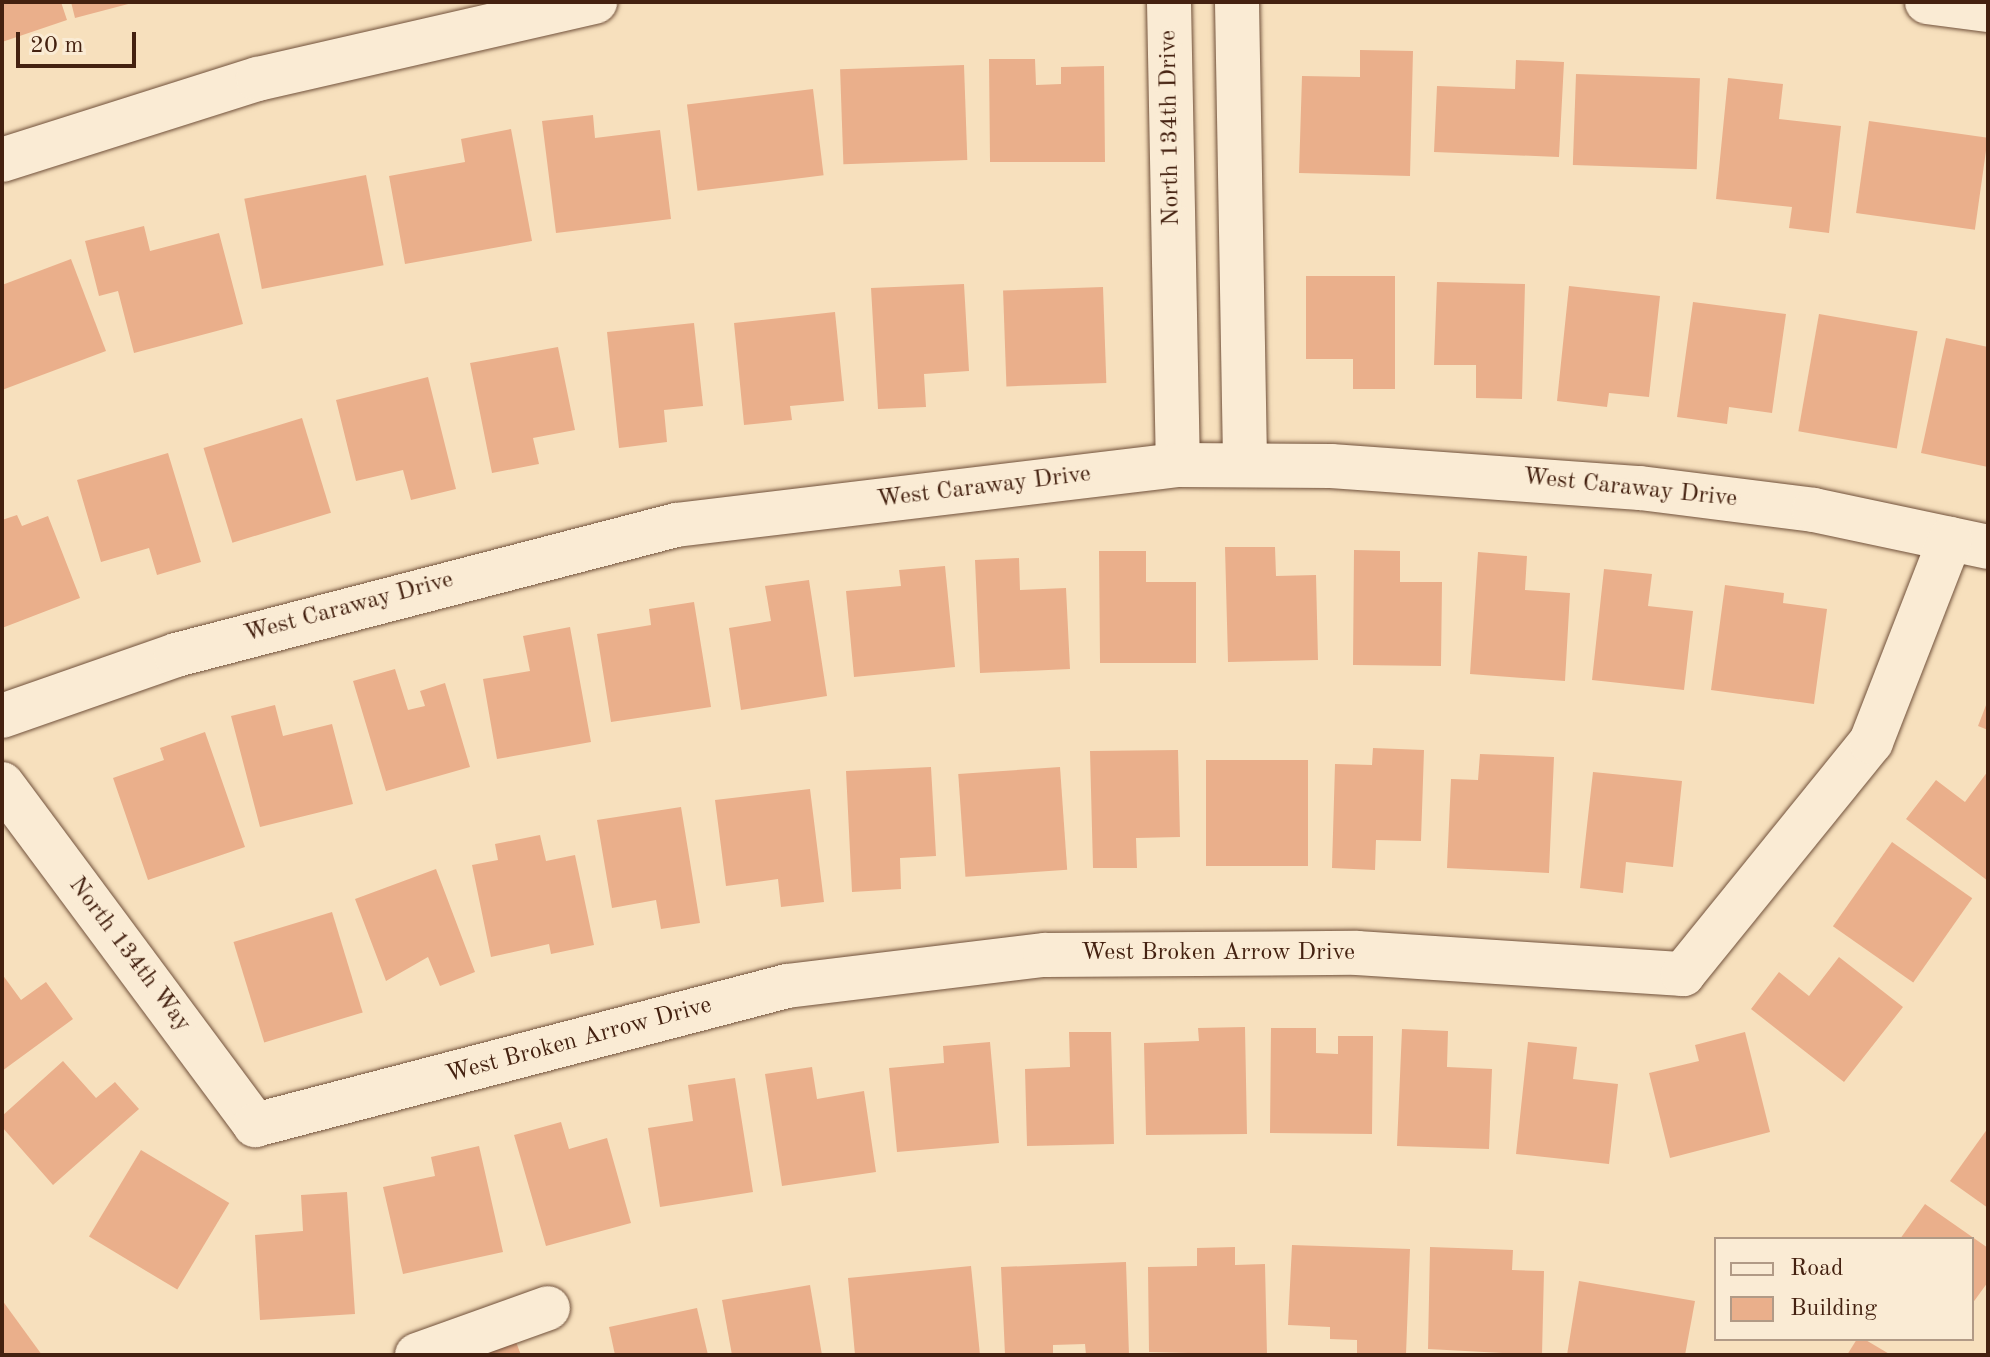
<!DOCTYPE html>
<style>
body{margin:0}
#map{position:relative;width:1990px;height:1357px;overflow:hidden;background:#f7e0bd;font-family:"Old Standard TT",serif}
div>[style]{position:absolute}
.building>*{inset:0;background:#eaaf8b;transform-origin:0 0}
.roads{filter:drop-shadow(0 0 2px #71513b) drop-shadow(0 0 2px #71513b)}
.minor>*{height:44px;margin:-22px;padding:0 22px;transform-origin:22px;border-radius:22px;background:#faebd4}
span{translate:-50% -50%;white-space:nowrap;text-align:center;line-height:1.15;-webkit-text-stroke:8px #faebd4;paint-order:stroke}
.street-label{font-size:24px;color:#442110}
.frame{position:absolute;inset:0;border:4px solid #442110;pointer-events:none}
.legend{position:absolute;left:1714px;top:1237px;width:260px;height:104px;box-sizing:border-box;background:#faebd4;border:2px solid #b19a86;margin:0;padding:10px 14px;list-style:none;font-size:24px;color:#442110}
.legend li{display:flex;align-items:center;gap:16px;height:40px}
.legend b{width:40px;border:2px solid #b19a86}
.scale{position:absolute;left:16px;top:32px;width:120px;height:36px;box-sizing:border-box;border:4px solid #442110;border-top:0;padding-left:10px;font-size:24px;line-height:28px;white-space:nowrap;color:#442110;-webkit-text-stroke:6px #faebd4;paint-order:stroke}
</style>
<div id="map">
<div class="building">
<i style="clip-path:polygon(2px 2px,61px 2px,67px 20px,2px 42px)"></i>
<i style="clip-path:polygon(71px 2px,132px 2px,132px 3px,75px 18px)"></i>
<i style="clip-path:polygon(1360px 50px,1413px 51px,1410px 176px,1299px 173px,1302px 76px,1360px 77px)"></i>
<i style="clip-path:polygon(989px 59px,1035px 59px,1036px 85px,1061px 84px,1061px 67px,1104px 66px,1105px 162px,990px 162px)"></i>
<i style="clip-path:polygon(1516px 60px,1564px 62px,1559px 157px,1434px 152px,1437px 86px,1515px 89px)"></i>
<i style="left:964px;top:65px;width:95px;height:124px;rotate:88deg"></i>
<i style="left:1576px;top:74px;width:124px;height:91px;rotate:2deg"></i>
<i style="clip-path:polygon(1728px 78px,1783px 84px,1779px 119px,1841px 126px,1829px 233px,1789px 228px,1792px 207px,1716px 199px)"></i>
<i style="left:813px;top:89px;width:87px;height:127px;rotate:83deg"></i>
<i style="clip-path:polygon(593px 115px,595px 138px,660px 130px,671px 219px,556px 233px,542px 121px)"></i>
<i style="left:1869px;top:121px;width:120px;height:93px;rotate:8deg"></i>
<i style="clip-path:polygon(511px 129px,532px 241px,405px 264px,389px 176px,465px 162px,461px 139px)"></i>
<i style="left:366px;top:175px;width:92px;height:124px;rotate:79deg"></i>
<i style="clip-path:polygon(144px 226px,150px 251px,219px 233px,243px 324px,134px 353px,118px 291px,99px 296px,85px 241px)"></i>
<i style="clip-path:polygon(71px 259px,106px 351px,2px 390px,2px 285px)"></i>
<i style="clip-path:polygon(1306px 276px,1395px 276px,1395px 389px,1353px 389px,1353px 359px,1306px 359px)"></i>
<i style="clip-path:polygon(1437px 282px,1525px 284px,1522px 399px,1476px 398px,1476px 365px,1434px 365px)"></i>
<i style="clip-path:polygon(964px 284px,969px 371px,924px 374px,926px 407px,878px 409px,871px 288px)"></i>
<i style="clip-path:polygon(1569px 286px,1660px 296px,1649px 397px,1609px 393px,1607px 407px,1557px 401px)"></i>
<i style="left:1103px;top:287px;width:96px;height:100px;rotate:88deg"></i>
<i style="clip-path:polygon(1693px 302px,1786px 314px,1772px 413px,1729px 407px,1727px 424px,1677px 417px)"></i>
<i style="clip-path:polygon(835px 312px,844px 401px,790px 406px,792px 420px,744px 425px,734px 323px)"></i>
<i style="left:1819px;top:314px;width:100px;height:119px;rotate:10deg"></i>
<i style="clip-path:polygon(694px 323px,703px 406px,664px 410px,667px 442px,619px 448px,607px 332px)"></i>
<i style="clip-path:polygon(1946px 338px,1988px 347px,1988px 467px,1921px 453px)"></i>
<i style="clip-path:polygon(558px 347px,575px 430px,533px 438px,539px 464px,492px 473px,470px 363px)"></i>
<i style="clip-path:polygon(428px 377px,456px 489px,411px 500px,403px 470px,356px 481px,336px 400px)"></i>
<i style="left:302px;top:418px;width:99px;height:103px;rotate:73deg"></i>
<i style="clip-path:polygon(168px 453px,201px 562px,157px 575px,149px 548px,101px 562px,77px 480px)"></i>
<i style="clip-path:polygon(17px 515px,22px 526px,48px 516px,80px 598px,2px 628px,2px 520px)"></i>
<i style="clip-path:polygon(1225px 547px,1275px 547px,1276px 576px,1316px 575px,1318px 660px,1228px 662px)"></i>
<i style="clip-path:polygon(1354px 550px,1400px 551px,1400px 582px,1442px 582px,1441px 666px,1353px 665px)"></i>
<i style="clip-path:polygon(1099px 551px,1146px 551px,1146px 582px,1196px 582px,1196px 663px,1100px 663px)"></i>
<i style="clip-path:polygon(1478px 552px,1527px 556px,1525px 590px,1570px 593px,1565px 681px,1470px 674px)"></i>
<i style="clip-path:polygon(1019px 558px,1020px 590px,1066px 588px,1070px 669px,980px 673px,975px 560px)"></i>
<i style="clip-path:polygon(945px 566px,955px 667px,854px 677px,846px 591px,901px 586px,899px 570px)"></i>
<i style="clip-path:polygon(1604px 569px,1652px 574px,1648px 606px,1693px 611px,1684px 690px,1592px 680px)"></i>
<i style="clip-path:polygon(809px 580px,827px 696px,741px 710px,729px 628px,771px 621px,765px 586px)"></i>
<i style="clip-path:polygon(1725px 585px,1784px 593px,1783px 603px,1827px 609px,1814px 704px,1711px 690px)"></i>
<i style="clip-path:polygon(694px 602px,711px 707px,611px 722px,597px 634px,651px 625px,649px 609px)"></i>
<i style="clip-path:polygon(570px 627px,591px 742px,497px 759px,483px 679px,530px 671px,523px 636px)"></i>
<i style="clip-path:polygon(395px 669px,408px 710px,425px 706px,420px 691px,445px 683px,470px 767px,386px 791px,353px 681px)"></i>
<i style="clip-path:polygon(1988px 700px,1988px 730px,1978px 726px)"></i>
<i style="clip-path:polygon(275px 705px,283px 736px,332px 724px,353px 804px,260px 827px,231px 716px)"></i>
<i style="clip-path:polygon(205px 732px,245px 847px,148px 880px,113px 778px,164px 760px,160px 748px)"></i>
<i style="clip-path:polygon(1373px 748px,1424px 750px,1421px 841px,1376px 840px,1375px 870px,1332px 868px,1335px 764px,1372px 765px)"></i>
<i style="clip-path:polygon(1178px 750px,1180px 837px,1136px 838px,1137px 868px,1093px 868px,1090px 751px)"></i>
<i style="clip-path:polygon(1480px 754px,1554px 757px,1549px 873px,1447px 868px,1451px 779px,1478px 780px)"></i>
<i style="left:1206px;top:760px;width:102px;height:106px"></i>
<i style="clip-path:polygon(931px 767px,936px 856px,900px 858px,901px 889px,852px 892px,846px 771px)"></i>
<i style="left:1060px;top:767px;width:103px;height:102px;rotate:86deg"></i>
<i style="clip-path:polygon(1988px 771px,1988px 881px,1906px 819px,1936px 780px,1965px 802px)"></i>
<i style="clip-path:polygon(1593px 772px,1682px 781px,1673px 867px,1626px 862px,1623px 893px,1580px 888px)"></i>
<i style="clip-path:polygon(810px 789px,824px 902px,781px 907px,778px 879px,726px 886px,715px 800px)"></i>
<i style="clip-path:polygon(681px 807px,700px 923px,661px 929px,656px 900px,612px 908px,597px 820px)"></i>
<i style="clip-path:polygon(540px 835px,546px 861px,575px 855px,594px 945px,551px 954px,549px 944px,491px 957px,472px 865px,498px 860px,495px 844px)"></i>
<i style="left:1892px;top:842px;width:98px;height:103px;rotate:35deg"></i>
<i style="clip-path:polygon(436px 869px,475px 972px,440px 986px,428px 957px,386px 981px,355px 899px)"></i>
<i style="left:332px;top:912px;width:105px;height:103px;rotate:73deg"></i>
<i style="clip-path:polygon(1839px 957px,1903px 1007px,1844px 1082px,1751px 1009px,1779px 972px,1809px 996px)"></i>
<i style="clip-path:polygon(2px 974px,21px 1000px,46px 982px,73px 1019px,2px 1071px)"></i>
<i style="clip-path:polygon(1245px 1027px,1247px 1134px,1146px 1135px,1144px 1043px,1199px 1041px,1198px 1028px)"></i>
<i style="clip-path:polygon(1271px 1028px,1316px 1028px,1316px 1053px,1338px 1054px,1338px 1036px,1373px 1036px,1372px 1134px,1270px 1133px)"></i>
<i style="clip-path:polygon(1402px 1029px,1448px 1031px,1447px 1067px,1492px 1069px,1489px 1149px,1397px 1146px)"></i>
<i style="clip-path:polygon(1069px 1032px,1111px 1032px,1114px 1144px,1027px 1146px,1025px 1069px,1070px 1067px)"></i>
<i style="clip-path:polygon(1745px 1032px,1770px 1132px,1670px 1158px,1649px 1073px,1699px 1061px,1695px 1045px)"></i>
<i style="clip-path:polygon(990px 1042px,999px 1143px,897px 1152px,889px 1068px,944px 1063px,943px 1046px)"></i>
<i style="clip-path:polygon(1528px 1042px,1577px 1047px,1573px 1079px,1618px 1084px,1609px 1164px,1516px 1154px)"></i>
<i style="clip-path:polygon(63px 1061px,96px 1098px,115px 1082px,139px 1109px,53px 1185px,2px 1127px,2px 1116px)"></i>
<i style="clip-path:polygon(812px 1067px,817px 1099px,864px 1091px,876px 1172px,782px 1186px,765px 1074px)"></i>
<i style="clip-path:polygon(735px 1078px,753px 1192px,660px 1207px,648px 1128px,693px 1121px,688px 1085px)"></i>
<i style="clip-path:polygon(561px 1122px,569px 1149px,607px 1138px,631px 1223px,546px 1246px,514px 1135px)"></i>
<i style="clip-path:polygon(1988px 1128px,1988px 1208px,1950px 1181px)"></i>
<i style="clip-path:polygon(479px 1146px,503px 1252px,403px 1274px,383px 1187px,435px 1176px,431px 1157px)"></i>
<i style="left:141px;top:1150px;width:103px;height:101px;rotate:31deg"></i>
<i style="clip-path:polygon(347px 1192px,355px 1314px,260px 1320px,255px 1235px,303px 1231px,301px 1195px)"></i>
<i style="clip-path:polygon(1925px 1204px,1988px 1248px,1988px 1282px,1972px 1304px,1972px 1239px,1900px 1239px)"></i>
<i style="clip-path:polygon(1292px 1245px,1410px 1249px,1406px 1355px,1357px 1355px,1357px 1340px,1330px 1339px,1330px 1327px,1288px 1325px)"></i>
<i style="clip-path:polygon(1235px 1247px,1235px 1265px,1265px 1264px,1267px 1355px,1149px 1352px,1148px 1267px,1197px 1266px,1197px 1248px)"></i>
<i style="clip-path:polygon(1430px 1247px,1513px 1250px,1512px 1270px,1544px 1271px,1542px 1355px,1428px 1349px)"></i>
<i style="clip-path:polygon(1126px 1262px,1129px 1355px,1086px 1355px,1085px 1344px,1053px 1345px,1053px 1355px,1005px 1355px,1001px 1267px)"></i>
<i style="clip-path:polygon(971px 1266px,980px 1355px,855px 1355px,848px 1278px)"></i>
<i style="clip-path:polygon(1579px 1281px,1695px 1301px,1685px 1355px,1567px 1355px)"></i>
<i style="clip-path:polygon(810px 1285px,822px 1355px,732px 1355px,722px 1300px)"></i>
<i style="clip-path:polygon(2px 1300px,42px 1355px,2px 1355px)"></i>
<i style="clip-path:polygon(697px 1308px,708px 1355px,615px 1355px,609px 1327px)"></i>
<i style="clip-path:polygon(1857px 1339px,1864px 1339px,1891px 1355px,1847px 1355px)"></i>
<i style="clip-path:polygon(516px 1342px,521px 1355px,481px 1355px)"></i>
</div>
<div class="roads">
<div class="minor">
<i style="left:1169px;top:2px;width:463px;rotate:88.9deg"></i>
<i style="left:1237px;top:2px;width:462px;rotate:89deg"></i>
<i style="left:1927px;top:2px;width:62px;rotate:7.5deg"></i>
<i style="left:2px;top:160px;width:269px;rotate:-17.6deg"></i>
<i style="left:258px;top:79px;width:346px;rotate:-12.9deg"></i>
<i style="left:2px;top:716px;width:184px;rotate:-19.3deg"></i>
<i style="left:176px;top:655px;width:517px;rotate:-14.57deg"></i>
<i style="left:676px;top:525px;width:506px;rotate:-6.82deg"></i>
<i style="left:1178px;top:465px;width:153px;rotate:0.4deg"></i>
<i style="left:1331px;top:466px;width:310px;rotate:4.1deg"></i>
<i style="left:1640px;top:488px;width:175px;rotate:7.2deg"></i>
<i style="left:1814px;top:510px;width:178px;rotate:12deg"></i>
<i style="left:2px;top:784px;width:425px;rotate:53.4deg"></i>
<i style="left:255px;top:1125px;width:550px;rotate:-14.64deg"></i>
<i style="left:787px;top:986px;width:260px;rotate:-6.9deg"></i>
<i style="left:1045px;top:955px;width:312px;rotate:-0.4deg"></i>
<i style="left:1357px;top:953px;width:327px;rotate:3.7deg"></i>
<i style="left:1683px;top:974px;width:299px;rotate:-51deg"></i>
<i style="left:1871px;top:742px;width:218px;rotate:-68.7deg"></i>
<i style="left:417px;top:1355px;width:139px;rotate:-19.7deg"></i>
</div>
</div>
<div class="street-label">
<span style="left:1171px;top:128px;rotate:-91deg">North 134th Drive</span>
<span style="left:984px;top:488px;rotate:-7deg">West Caraway Drive</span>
<span style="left:1630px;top:489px;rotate:6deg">West Caraway Drive</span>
<span style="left:349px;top:608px;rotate:-15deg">West Caraway Drive</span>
<span style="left:1218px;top:954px">West Broken Arrow Drive</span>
<span style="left:129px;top:955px;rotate:53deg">North 134th Way</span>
<span style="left:579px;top:1041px;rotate:-15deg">West Broken Arrow Drive</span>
</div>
<div class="frame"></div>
<ul class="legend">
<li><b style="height:10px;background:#faebd4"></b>Road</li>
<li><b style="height:22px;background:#eaaf8b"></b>Building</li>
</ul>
<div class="scale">20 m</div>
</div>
